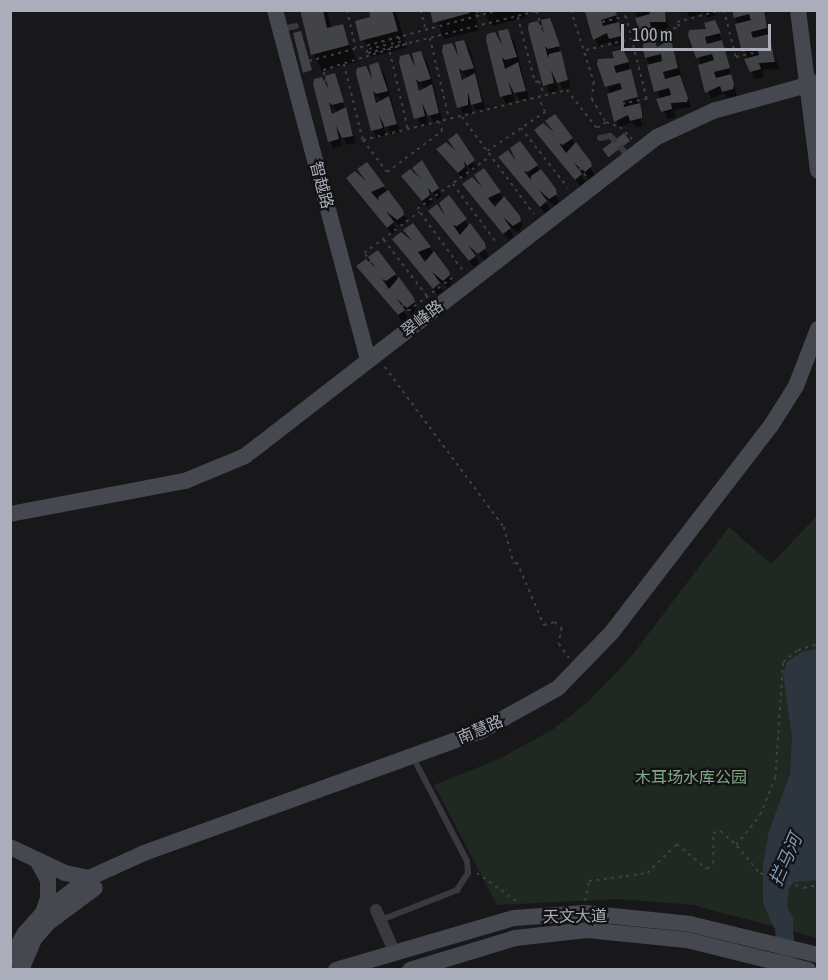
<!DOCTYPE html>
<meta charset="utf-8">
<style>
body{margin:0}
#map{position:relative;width:828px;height:980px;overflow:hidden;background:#18181a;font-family:"Asap Condensed","Noto Sans SC",sans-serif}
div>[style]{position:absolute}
.green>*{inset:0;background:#1f2821}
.water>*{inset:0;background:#2d363f}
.shadow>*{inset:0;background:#0007}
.river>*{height:18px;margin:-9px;padding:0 9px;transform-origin:9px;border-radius:9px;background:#2d363f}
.building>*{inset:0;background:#424347;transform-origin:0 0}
.path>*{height:1.5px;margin-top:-0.75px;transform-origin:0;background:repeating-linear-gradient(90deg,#3e4046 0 3px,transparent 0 7.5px)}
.lane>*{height:6px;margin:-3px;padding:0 3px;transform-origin:3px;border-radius:3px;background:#39393f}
.street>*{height:12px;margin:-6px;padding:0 6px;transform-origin:6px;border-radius:6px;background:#39393f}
.secondary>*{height:16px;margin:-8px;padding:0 8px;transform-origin:8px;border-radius:8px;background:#46484f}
span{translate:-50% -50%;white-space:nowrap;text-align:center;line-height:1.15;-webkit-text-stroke:4.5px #131315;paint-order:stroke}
.street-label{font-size:16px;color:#a9aeba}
.park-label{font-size:16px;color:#80a683}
.water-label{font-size:18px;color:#7f9bb6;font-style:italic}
.frame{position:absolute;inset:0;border:12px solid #a9aeba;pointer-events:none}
.scale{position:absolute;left:621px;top:24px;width:150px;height:27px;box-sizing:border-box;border:3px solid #a9aeba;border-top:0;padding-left:8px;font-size:18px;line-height:21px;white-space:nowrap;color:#a9aeba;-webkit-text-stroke:4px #131315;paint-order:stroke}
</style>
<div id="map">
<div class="green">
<i style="clip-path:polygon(817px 516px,817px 938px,693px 905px,619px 899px,497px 905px,434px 785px,499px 759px,552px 730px,588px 702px,631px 657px,729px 527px,771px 564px)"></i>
</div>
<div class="water">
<i style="clip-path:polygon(817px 649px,817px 880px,793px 882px,789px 889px,787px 907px,794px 919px,791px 931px,773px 926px,763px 903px,763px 864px,769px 831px,790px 774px,792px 738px,783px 674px,787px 662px,802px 652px)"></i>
</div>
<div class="shadow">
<i style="clip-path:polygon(301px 10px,327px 10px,331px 28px,342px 26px,357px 62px,322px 71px,313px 54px)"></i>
<i style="clip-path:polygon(370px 10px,396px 10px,406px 48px,371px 57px,357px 22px,372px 18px)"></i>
<i style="clip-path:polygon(432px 10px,474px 10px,479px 30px,444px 39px)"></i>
<i style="clip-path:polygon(483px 10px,525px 10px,527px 17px,492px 26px)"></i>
<i style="clip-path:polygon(603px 10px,614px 10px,624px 43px,615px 46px,610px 41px,598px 47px,587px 13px,604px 14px)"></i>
<i style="clip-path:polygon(665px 10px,669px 29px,653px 29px,654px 36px,646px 38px,634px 10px)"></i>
<i style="clip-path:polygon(715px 10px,716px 15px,707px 18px,703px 12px,690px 18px,686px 10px)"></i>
<i style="clip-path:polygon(733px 10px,764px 10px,768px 36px,779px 69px,762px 70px,764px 77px,755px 79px,753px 76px)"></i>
<i style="clip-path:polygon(550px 20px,571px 87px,563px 89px,555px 75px,558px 91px,549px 93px,530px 29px,545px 38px)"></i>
<i style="clip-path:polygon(718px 29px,737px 96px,727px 98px,724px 93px,711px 99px,691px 32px)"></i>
<i style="clip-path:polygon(507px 30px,514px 41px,529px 98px,520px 100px,511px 86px,515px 101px,506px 104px,502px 96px,500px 32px)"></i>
<i style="clip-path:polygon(evenodd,464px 42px,471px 52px,485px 109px,477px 111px,471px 102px,472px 113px,463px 115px,445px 47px,457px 55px,456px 44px,464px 42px,461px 71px,468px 79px,463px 81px,461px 71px)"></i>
<i style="clip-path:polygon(654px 42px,658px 48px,671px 42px,691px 107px,674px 110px,675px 117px,667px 119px,647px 58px,645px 45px)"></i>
<i style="clip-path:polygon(evenodd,421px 53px,428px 63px,442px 120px,434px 122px,425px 107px,428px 124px,420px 126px,402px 58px,414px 66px,413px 55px,421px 53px,418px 83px,425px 90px,420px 92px,418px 83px)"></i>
<i style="clip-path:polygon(evenodd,627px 58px,645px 125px,636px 127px,632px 122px,619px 128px,600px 61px,627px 58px,639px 111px,642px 111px,644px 125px,642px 125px,639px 111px)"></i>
<i style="clip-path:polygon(evenodd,378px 64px,385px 75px,400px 132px,391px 134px,382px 120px,386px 135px,377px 138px,373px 130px,370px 66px,378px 64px,375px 94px,382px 101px,378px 104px,375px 94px)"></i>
<i style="clip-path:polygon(evenodd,334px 75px,356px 143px,347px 145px,339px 130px,342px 146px,333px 149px,314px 84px,329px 93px,334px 75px,331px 105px,338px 112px,334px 115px,331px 105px)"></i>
<i style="clip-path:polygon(547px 122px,572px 139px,595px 175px,589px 179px,578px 169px,585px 182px,580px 186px,536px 130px,554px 134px)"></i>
<i style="clip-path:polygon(450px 141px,478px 168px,472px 172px,466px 163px,468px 175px,463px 179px,438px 149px,457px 153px)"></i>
<i style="clip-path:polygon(421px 163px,442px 195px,437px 200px,430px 190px,433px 203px,427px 207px,403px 177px,422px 181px,414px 168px)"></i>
<i style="clip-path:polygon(evenodd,367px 164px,407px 219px,402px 227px,390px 218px,397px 230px,392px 234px,348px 179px,366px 182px,359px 170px,367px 164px,380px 197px,381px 206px,375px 199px,380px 197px)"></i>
<i style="clip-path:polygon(evenodd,505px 165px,519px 168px,536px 166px,560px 202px,554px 206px,543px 196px,550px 209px,545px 213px,505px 165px,526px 176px,533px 179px,533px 185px,526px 176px)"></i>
<i style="clip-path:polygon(evenodd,483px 170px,523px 225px,518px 233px,506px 224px,514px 236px,509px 240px,464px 185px,483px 189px,483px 170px,503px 200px,495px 210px,492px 205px,503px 200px)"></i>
<i style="clip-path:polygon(437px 206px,448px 216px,465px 220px,489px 256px,484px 260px,471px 245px,479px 263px,474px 267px,434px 219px,429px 212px)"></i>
<i style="clip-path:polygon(evenodd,413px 225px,453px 280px,448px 288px,436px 278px,443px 291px,438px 295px,394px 239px,413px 244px,405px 231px,413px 225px,426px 258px,427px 267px,421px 260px,426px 258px)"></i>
<i style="clip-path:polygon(370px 257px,394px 274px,417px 307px,412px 315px,400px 305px,408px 318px,403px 322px,358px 266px,377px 270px)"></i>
</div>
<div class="river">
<i style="left:776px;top:907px;width:22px;rotate:69deg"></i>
<i style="left:784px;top:928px;width:34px;rotate:85deg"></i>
</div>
<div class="building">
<i style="clip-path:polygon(300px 10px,323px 10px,327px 28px,343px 24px,349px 45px,311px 55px)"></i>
<i style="clip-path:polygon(369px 10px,392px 10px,398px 31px,360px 41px,355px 21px,370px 17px)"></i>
<i style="clip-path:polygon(430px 10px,470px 10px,470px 13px,433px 23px)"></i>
<i style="clip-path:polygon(615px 10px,617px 15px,601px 20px,603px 26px,619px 22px,621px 36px,609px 39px,607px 33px,593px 40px,585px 12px)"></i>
<i style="clip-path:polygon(649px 10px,665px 10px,666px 22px,650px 22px,651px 28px,640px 31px,635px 18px,650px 14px)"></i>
<i style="clip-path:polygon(732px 10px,764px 10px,767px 28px,751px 32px,753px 38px,769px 34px,775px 62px,759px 63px,761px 69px,750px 72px,744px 59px,759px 55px,758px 48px,742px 52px,735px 24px,751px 20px,749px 14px,734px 18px)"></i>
<i style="clip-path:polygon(550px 18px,560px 46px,548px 49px,545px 46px,548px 58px,549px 54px,561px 51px,568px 80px,557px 83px,551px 70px,554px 83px,543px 86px,528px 29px,529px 23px,538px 21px,544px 34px,541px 20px)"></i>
<i style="clip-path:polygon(715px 20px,721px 33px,705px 37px,707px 44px,722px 40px,730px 68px,714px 72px,716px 78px,731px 74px,734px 84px,733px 89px,722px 92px,720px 86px,705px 93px,698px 65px,714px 60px,712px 54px,696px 58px,688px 35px,689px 30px,706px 29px,704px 23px)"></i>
<i style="clip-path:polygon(508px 29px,517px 57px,505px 60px,502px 57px,505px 69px,518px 62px,526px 91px,514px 93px,508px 81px,512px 94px,500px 97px,486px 40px,487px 34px,495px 32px,502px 45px,498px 31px)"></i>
<i style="clip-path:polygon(301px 31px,312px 70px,303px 73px,293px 33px)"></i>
<i style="clip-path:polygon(464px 40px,474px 68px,462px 71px,459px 68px,462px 80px,475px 73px,482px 102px,471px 105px,468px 92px,468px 105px,457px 108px,442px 51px,443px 45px,452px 43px,458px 56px,455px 42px)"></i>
<i style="clip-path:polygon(671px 40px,678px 68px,663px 72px,665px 79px,680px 75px,688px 98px,687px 102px,671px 103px,672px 109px,661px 112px,656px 99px,671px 95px,669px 88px,654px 92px,647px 65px,662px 61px,661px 54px,645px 58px,643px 48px,643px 44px,655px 41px,657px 47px)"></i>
<i style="clip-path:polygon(623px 49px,629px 62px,614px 66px,616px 73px,631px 69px,638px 97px,623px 101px,624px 107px,640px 103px,642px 113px,642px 118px,630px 121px,628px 115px,614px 122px,607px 94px,622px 89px,620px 83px,605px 87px,597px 64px,598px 59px,614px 58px,612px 52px)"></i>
<i style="clip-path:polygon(421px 51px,431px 79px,419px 82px,416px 79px,419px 91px,432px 84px,439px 113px,428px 116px,422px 103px,425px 116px,414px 119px,399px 62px,400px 56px,409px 54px,415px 67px,412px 53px)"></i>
<i style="clip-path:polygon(378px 62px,388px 91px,376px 94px,373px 91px,376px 103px,389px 96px,397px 124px,385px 127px,379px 115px,383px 128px,371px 131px,356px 73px,357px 68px,366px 66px,372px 79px,369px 65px)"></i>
<i style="clip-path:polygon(335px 73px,344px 102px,332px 105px,329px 102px,332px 114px,346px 107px,353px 136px,342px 138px,336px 126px,339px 139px,328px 142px,313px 84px,314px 79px,322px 77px,329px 90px,325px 76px)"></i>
<i style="clip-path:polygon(555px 114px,573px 138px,563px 145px,559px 143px,566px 153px,576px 142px,591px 162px,592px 166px,585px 172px,574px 163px,582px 174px,575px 180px,534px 130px,543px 123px,554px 132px,545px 121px)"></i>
<i style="clip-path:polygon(457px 133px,475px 160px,467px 166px,464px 161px,465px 167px,458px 173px,436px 149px,446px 142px,456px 151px,448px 140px)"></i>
<i style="left:624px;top:133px;width:10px;height:27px;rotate:53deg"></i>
<i style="clip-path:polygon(520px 141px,538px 165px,528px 172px,524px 171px,531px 180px,531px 176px,541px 169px,556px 189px,557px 194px,549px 199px,539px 190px,547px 201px,540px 207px,498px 157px,508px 150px,516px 161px,510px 148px)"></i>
<i style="clip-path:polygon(422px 160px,439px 188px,432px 193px,428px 188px,430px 195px,422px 201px,401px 176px,410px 169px,421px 179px,412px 168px)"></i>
<i style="clip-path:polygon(367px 162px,385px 186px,371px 192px,379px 201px,378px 197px,388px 190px,403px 210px,404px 215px,397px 220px,386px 211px,394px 222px,387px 228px,346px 178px,355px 171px,366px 181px,357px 169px)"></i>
<i style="clip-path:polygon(484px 168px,501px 192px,488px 198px,495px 207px,504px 196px,520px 216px,521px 221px,513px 226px,503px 217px,511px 228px,503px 234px,462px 184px,472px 177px,482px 187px,474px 175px)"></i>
<i style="clip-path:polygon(449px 195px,467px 219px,457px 226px,453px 225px,460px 235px,470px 223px,485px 243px,486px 248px,478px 254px,468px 245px,476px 256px,469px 261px,428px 211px,437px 204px,445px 216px,439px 203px)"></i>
<i style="clip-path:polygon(413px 223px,431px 247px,418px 252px,425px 262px,434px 251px,449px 271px,450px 275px,443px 281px,432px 272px,440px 283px,433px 289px,392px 239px,401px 232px,412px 241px,403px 230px)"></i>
<i style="clip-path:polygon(378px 250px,396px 274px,386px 281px,382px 279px,389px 289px,399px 277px,414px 298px,415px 302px,407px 308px,397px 299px,405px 310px,398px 315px,356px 266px,366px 259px,376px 268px,368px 257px)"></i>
</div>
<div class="path">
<i style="left:347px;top:10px;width:39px;rotate:77deg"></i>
<i style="left:421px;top:10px;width:18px;rotate:77deg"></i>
<i style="left:477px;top:10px;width:5px;rotate:79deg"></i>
<i style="left:571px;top:10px;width:76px;rotate:72.3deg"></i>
<i style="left:594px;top:82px;width:17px;rotate:97deg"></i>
<i style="left:592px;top:99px;width:27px;rotate:59deg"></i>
<i style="left:606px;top:122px;width:15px;rotate:20deg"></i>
<i style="left:620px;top:127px;width:17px;rotate:45deg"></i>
<i style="left:724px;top:10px;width:49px;rotate:75.7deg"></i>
<i style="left:736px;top:57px;width:23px;rotate:-13deg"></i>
<i style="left:518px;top:17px;width:67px;rotate:75.3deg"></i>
<i style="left:535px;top:82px;width:4px;rotate:-14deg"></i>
<i style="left:539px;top:81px;width:14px;rotate:69deg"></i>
<i style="left:602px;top:22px;width:25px;rotate:-14deg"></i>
<i style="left:626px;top:16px;width:86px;rotate:75.8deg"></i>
<i style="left:647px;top:99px;width:25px;rotate:168deg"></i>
<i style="left:399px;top:37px;width:5px;rotate:68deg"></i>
<i style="left:401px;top:42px;width:35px;rotate:167deg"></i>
<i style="left:367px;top:50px;width:3px;rotate:72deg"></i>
<i style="left:368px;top:53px;width:42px;rotate:-13.7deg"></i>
<i style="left:430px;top:38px;width:82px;rotate:76.6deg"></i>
<i style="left:586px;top:50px;width:96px;rotate:-13.9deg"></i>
<i style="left:679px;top:27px;width:5px;rotate:-112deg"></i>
<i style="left:677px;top:22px;width:47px;rotate:-14.9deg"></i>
<i style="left:390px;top:52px;width:79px;rotate:76.8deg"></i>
<i style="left:309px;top:61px;width:198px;rotate:-15deg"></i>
<i style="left:344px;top:64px;width:78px;rotate:76deg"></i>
<i style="left:363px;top:140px;width:40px;rotate:53deg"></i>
<i style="left:387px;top:172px;width:69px;rotate:-36.7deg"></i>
<i style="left:442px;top:131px;width:9px;rotate:-108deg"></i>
<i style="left:327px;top:90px;width:20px;rotate:-101deg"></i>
<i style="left:323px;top:70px;width:90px;rotate:-17.4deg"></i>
<i style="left:409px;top:43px;width:132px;rotate:-14deg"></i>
<i style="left:537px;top:11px;width:24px;rotate:75deg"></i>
<i style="left:462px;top:117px;width:121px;rotate:53.4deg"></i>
<i style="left:521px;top:128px;width:76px;rotate:51.9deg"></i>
<i style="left:363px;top:140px;width:210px;rotate:-13.8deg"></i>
<i style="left:567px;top:90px;width:48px;rotate:51.7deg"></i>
<i style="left:597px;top:128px;width:11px;rotate:-34deg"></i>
<i style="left:487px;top:151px;width:70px;rotate:-33.9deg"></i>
<i style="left:545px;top:112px;width:16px;rotate:-117deg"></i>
<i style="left:575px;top:162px;width:18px;rotate:52deg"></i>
<i style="left:453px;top:184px;width:74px;rotate:53.3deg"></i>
<i style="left:384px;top:240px;width:71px;rotate:52.5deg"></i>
<i style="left:376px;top:269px;width:20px;rotate:-127deg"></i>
<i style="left:364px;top:253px;width:69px;rotate:-36.7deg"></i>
<i style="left:462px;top:270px;width:76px;rotate:-126.4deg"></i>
<i style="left:417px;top:209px;width:89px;rotate:-35.8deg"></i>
<i style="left:398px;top:298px;width:16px;rotate:52deg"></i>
<i style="left:408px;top:311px;width:56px;rotate:-37.1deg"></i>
<i style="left:385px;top:367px;width:199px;rotate:53.4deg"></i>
<i style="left:504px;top:527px;width:38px;rotate:75deg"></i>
<i style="left:514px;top:564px;width:4px;rotate:-34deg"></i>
<i style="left:517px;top:562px;width:69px;rotate:66.8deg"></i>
<i style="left:544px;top:625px;width:11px;rotate:-15deg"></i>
<i style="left:555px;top:622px;width:9px;rotate:41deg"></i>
<i style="left:562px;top:628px;width:16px;rotate:101deg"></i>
<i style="left:559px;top:644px;width:17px;rotate:54deg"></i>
<i style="left:737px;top:846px;width:35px;rotate:50deg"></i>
<i style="left:760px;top:873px;width:46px;rotate:18.8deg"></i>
<i style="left:804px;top:888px;width:14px;rotate:-12deg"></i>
<i style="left:477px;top:873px;width:52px;rotate:35.5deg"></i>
<i style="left:585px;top:901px;width:20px;rotate:-79deg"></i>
<i style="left:589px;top:881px;width:59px;rotate:-7.9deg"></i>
<i style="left:647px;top:873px;width:42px;rotate:-44deg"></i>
<i style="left:677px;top:844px;width:39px;rotate:40deg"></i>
<i style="left:707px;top:869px;width:8px;rotate:-45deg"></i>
<i style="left:713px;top:863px;width:30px;rotate:-90deg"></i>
<i style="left:713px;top:833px;width:8px;rotate:-14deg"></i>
<i style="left:721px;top:831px;width:21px;rotate:43deg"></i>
<i style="left:736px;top:845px;width:38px;rotate:-51deg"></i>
<i style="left:760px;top:815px;width:40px;rotate:-68deg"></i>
<i style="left:775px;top:778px;width:116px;rotate:-86.1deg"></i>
<i style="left:783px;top:662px;width:19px;rotate:-39deg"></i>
<i style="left:798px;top:650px;width:21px;rotate:-17deg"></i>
</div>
<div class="lane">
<i style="left:282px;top:29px;width:14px;rotate:-12deg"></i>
<i style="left:600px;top:138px;width:10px;rotate:-11deg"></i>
<i style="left:610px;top:136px;width:6px;rotate:45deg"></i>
<i style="left:621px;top:148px;width:12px;rotate:48deg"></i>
<i style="left:381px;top:920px;width:82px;rotate:-21.5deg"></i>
<i style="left:457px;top:890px;width:20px;rotate:-57deg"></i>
<i style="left:468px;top:873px;width:12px;rotate:-95deg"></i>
<i style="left:467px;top:861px;width:108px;rotate:-117.5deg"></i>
</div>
<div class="street">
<i style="left:376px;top:910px;width:45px;rotate:66.3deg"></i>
</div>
<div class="secondary">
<i style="left:275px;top:10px;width:362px;rotate:75.1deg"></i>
<i style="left:798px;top:10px;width:162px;rotate:82.9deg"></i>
<i style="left:10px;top:514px;width:178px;rotate:-10.7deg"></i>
<i style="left:185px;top:481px;width:65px;rotate:-22.6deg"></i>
<i style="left:245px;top:456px;width:521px;rotate:-37.75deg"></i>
<i style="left:657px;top:137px;width:62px;rotate:-24.9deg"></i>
<i style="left:713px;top:111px;width:109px;rotate:-15.4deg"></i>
<i style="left:10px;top:847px;width:61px;rotate:25.3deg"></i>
<i style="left:65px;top:873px;width:25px;rotate:12deg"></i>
<i style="left:37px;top:860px;width:23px;rotate:61deg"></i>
<i style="left:48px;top:880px;width:18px;rotate:90deg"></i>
<i style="left:48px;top:898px;width:16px;rotate:108deg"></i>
<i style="left:10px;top:960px;width:31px;rotate:-61deg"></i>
<i style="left:25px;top:933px;width:25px;rotate:-48deg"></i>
<i style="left:42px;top:914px;width:59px;rotate:-37.5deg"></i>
<i style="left:89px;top:878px;width:60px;rotate:-24.4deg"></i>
<i style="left:144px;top:853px;width:356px;rotate:-19.9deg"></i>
<i style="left:479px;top:732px;width:90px;rotate:-29.1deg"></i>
<i style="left:558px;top:688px;width:78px;rotate:-46deg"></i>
<i style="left:612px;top:632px;width:262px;rotate:-52.4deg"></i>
<i style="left:772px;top:424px;width:45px;rotate:-57.7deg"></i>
<i style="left:796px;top:386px;width:61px;rotate:-68.9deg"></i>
<i style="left:21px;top:970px;width:34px;rotate:-67deg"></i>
<i style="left:34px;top:939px;width:23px;rotate:-49deg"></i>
<i style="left:49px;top:922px;width:57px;rotate:-36.5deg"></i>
<i style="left:336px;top:970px;width:185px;rotate:-16.3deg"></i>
<i style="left:514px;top:918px;width:70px;rotate:-4.1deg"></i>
<i style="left:584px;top:913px;width:107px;rotate:5.9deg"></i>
<i style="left:690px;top:924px;width:132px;rotate:13.6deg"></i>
<i style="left:410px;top:970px;width:110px;rotate:-16.9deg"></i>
<i style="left:515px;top:938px;width:72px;rotate:-6.3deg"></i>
<i style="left:587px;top:930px;width:100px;rotate:5.7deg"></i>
<i style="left:687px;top:940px;width:125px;rotate:13.9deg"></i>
</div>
<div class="street-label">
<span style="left:322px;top:185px;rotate:75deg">智越路</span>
<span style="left:422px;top:318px;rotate:-38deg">翠峰路</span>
<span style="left:480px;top:729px;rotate:-23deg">南慧路</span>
<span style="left:575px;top:916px;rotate:-1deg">天文大道</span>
</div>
<div class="park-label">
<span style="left:691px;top:777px">木耳场水库公园</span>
</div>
<div class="water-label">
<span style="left:786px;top:860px;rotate:-66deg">拦马河</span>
</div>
<div class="frame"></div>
<div class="scale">100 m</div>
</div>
